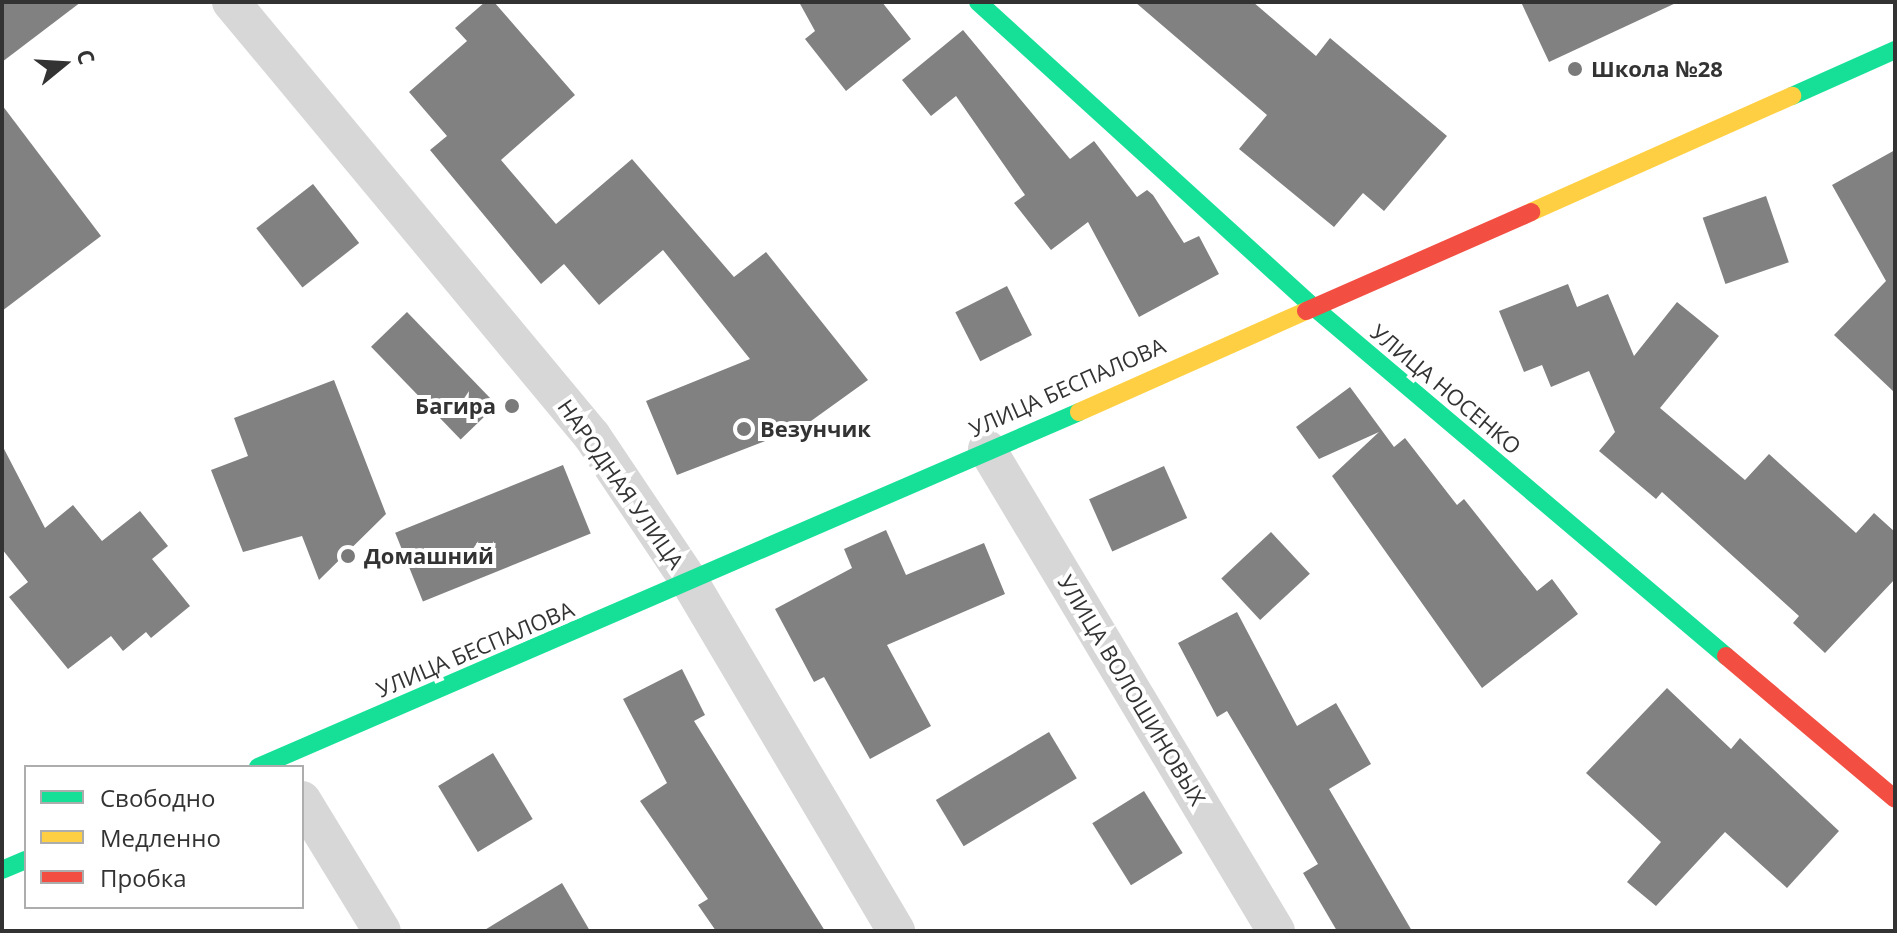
<!DOCTYPE html>
<meta charset="utf-8">
<style>
body{margin:0}
#map{position:relative;width:1897px;height:933px;overflow:hidden;background:#fff;font-family:"Open Sans",sans-serif}
div>[style]{position:absolute}
.building>*{inset:0;background:#818181;transform-origin:0 0}
.street>*{height:38px;margin:-19px;padding:0 19px;transform-origin:19px;border-radius:19px;background:#d7d7d7}
.fast>*{height:18px;margin:-9px;padding:0 9px;transform-origin:9px;border-radius:9px;background:#16e098}
.slow>*{height:18px;margin:-9px;padding:0 9px;transform-origin:9px;border-radius:9px;background:#ffcf43}
.jam>*{height:18px;margin:-9px;padding:0 9px;transform-origin:9px;border-radius:9px;background:#f24e42}
.dots>*{width:22px;height:22px;translate:-50% -50%;box-sizing:border-box;border:4px solid #fff;border-radius:50%}
span{translate:-50% -50%;white-space:nowrap;text-align:center;line-height:1.15;-webkit-text-stroke:8px #fff;paint-order:stroke}
.poi-label{font-size:22px;color:#333;font-weight:700}
.left{translate:0 -50%;text-align:left}
.right{translate:-100% -50%;text-align:right}
.street-label{font-size:22px;color:#333}
.frame{position:absolute;inset:0;border:4px solid #333;pointer-events:none}
.legend{position:absolute;left:24px;top:765px;width:280px;height:144px;box-sizing:border-box;background:#fff;border:2px solid #adadad;margin:0;padding:10px 14px;list-style:none;font-size:24px;color:#333}
.legend li{display:flex;align-items:center;gap:16px;height:40px}
.legend b{width:40px;border:2px solid #adadad}
.north{position:absolute;left:24px;top:24px;width:80px;height:80px;-webkit-text-stroke:6px #fff;paint-order:stroke;rotate:72deg;font-size:22px;font-weight:700;line-height:32px;text-align:center;color:#333}
.north::after{content:'';display:block;margin:auto;width:28px;height:36px;background:#333;clip-path:polygon(50% 0,100% 100%,50% 72%,0 100%)}
</style>
<div id="map">
<div class="building">
<i style="clip-path:polygon(2px 2px,81px 2px,2px 62px)"></i>
<i style="clip-path:polygon(485px 2px,494px 2px,575px 95px,501px 160px,556px 224px,632px 159px,734px 277px,766px 252px,868px 380px,804px 426px,677px 475px,646px 401px,750px 359px,663px 250px,599px 305px,564px 264px,541px 284px,430px 150px,447px 136px,409px 92px,467px 41px,455px 28px)"></i>
<i style="clip-path:polygon(799px 2px,882px 2px,911px 39px,846px 91px,805px 39px,815px 31px)"></i>
<i style="clip-path:polygon(1135px 2px,1253px 2px,1316px 56px,1330px 38px,1447px 136px,1384px 211px,1363px 193px,1334px 227px,1239px 149px,1267px 115px)"></i>
<i style="clip-path:polygon(1521px 2px,1678px 2px,1549px 62px)"></i>
<i style="clip-path:polygon(963px 30px,1070px 159px,1094px 141px,1137px 197px,1147px 190px,1153px 195px,1184px 243px,1199px 236px,1219px 274px,1139px 317px,1088px 222px,1051px 250px,1014px 203px,1025px 195px,956px 96px,931px 116px,902px 80px)"></i>
<i style="clip-path:polygon(2px 105px,101px 236px,2px 311px)"></i>
<i style="clip-path:polygon(1895px 150px,1895px 393px,1834px 335px,1886px 281px,1832px 185px)"></i>
<i style="left:313px;top:184px;width:75px;height:72px;rotate:52deg"></i>
<i style="left:1766px;top:196px;width:70px;height:67px;rotate:71deg"></i>
<i style="clip-path:polygon(1568px 284px,1577px 307px,1608px 294px,1634px 356px,1677px 302px,1719px 336px,1660px 408px,1745px 480px,1769px 454px,1856px 533px,1874px 513px,1895px 532px,1895px 579px,1825px 653px,1793px 623px,1799px 616px,1662px 492px,1656px 499px,1599px 451px,1615px 432px,1589px 371px,1551px 387px,1542px 365px,1524px 372px,1499px 311px)"></i>
<i style="left:1007px;top:286px;width:55px;height:58px;rotate:63deg"></i>
<i style="left:407px;top:312px;width:129px;height:50px;rotate:46deg"></i>
<i style="clip-path:polygon(334px 380px,386px 514px,319px 580px,302px 536px,243px 552px,211px 470px,248px 456px,234px 418px)"></i>
<i style="clip-path:polygon(1350px 387px,1394px 447px,1405px 438px,1457px 505px,1464px 499px,1537px 591px,1552px 579px,1578px 614px,1482px 688px,1332px 476px,1379px 432px,1319px 459px,1296px 427px)"></i>
<i style="clip-path:polygon(2px 445px,45px 528px,73px 505px,102px 541px,140px 511px,168px 546px,152px 559px,190px 606px,151px 638px,146px 632px,123px 651px,111px 636px,68px 669px,9px 597px,28px 582px,2px 549px)"></i>
<i style="left:563px;top:465px;width:74px;height:181px;rotate:68deg"></i>
<i style="left:1164px;top:466px;width:57px;height:82px;rotate:66deg"></i>
<i style="clip-path:polygon(886px 530px,906px 575px,984px 543px,1005px 594px,887px 645px,931px 726px,870px 759px,824px 677px,814px 682px,775px 609px,852px 568px,844px 549px)"></i>
<i style="left:1271px;top:532px;width:57px;height:68px;rotate:47deg"></i>
<i style="clip-path:polygon(1237px 612px,1297px 726px,1336px 703px,1371px 764px,1329px 789px,1412px 931px,1337px 931px,1303px 873px,1318px 864px,1227px 711px,1217px 717px,1178px 643px)"></i>
<i style="clip-path:polygon(682px 669px,705px 715px,694px 721px,825px 931px,716px 931px,698px 905px,708px 899px,640px 801px,667px 783px,623px 699px)"></i>
<i style="clip-path:polygon(1667px 688px,1731px 749px,1740px 738px,1839px 831px,1787px 888px,1725px 832px,1656px 906px,1627px 882px,1661px 842px,1586px 773px)"></i>
<i style="left:1049px;top:732px;width:54px;height:132px;rotate:59deg"></i>
<i style="left:493px;top:753px;width:77px;height:64px;rotate:59deg"></i>
<i style="left:1144px;top:791px;width:73px;height:61px;rotate:58deg"></i>
<i style="clip-path:polygon(562px 883px,590px 931px,483px 931px)"></i>
</div>
<div class="street">
<i style="left:231px;top:2px;width:565px;rotate:50.25deg"></i>
<i style="left:592px;top:436px;width:178px;rotate:56.2deg"></i>
<i style="left:691px;top:584px;width:403px;rotate:59.4deg"></i>
<i style="left:987px;top:449px;width:562px;rotate:59.05deg"></i>
<i style="left:302px;top:800px;width:153px;rotate:58.6deg"></i>
</div>
<div class="fast">
<i style="left:978px;top:2px;width:449px;rotate:42.3deg"></i>
<i style="left:1310px;top:304px;width:545px;rotate:40.24deg"></i>
<i style="left:1792px;top:96px;width:113px;rotate:-24.1deg"></i>
<i style="left:258px;top:767px;width:894px;rotate:-23.38deg"></i>
<i style="left:2px;top:870px;width:26px;rotate:-23deg"></i>
</div>
<div class="slow">
<i style="left:1531px;top:212px;width:286px;rotate:-24deg"></i>
<i style="left:1079px;top:412px;width:248px;rotate:-24deg"></i>
</div>
<div class="jam">
<i style="left:1306px;top:311px;width:246px;rotate:-23.7deg"></i>
<i style="left:1726px;top:656px;width:221px;rotate:40.2deg"></i>
</div>
<div class="dots">
<i style="left:1575px;top:69px;background:#7a7a7a"></i>
<i style="left:512px;top:406px;background:#7a7a7a"></i>
<i style="left:744px;top:429px;background:#7a7a7a"></i>
<i style="left:348px;top:556px;background:#7a7a7a"></i>
</div>
<div class="poi-label">
<span class="left" style="left:1591px;top:69px">Школа №28</span>
<span class="right" style="left:496px;top:406px">Багира</span>
<span class="left" style="left:760px;top:429px">Везунчик</span>
<span class="left" style="left:364px;top:556px">Домашний</span>
</div>
<div class="street-label">
<span style="left:1067px;top:387px;rotate:-24deg">УЛИЦА БЕСПАЛОВА</span>
<span style="left:1446px;top:389px;rotate:40deg">УЛИЦА НОСЕНКО</span>
<span style="left:621px;top:484px;rotate:55deg">НАРОДНАЯ УЛИЦА</span>
<span style="left:475px;top:649px;rotate:-23deg">УЛИЦА БЕСПАЛОВА</span>
<span style="left:1132px;top:690px;rotate:59deg">УЛИЦА ВОЛОШИНОВЫХ</span>
</div>
<div class="frame"></div>
<ul class="legend">
<li><b style="height:10px;background:#16e098"></b>Свободно</li>
<li><b style="height:10px;background:#ffcf43"></b>Медленно</li>
<li><b style="height:10px;background:#f24e42"></b>Пробка</li>
</ul>
<div class="north">С</div>
</div>
